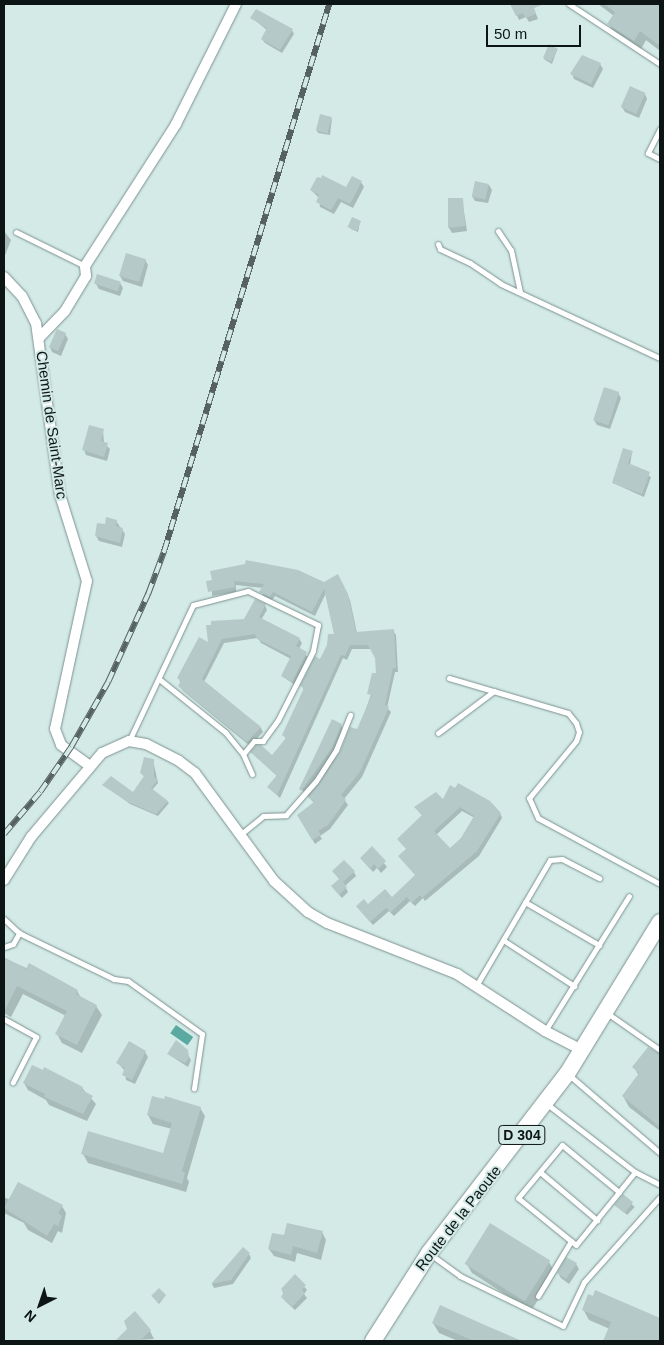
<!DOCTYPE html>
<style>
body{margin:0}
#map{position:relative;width:664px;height:1345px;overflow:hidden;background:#d3eae7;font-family:Arial,sans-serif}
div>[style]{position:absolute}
.water>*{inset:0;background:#5aaaa2;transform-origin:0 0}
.shadow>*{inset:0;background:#0003;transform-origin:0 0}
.building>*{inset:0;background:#b5cac8;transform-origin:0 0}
.roads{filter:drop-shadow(0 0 1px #7c918e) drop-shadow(0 0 1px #7c918e)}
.lane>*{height:5px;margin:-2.5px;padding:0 2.5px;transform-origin:2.5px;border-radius:2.5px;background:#fff}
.street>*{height:10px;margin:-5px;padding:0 5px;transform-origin:5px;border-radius:5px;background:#fff}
.primary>*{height:16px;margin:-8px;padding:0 8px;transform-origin:8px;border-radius:8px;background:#fff}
.rail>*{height:5.5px;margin-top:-2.75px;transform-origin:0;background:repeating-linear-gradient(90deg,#d3eae7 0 11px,#556261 0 22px);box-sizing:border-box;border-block:1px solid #556261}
span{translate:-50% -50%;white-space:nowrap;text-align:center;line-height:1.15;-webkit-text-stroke:4px #d3eae7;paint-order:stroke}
.shield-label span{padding:1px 4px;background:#d3eae7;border:1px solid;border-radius:4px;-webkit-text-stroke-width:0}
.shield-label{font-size:14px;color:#0d1514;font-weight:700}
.street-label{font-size:15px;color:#0d1514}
.frame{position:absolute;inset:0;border:5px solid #0d1514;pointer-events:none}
.north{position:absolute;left:15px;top:1280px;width:50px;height:50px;-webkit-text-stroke:4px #d3eae7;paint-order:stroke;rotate:221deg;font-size:14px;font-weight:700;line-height:20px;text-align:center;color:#0d1514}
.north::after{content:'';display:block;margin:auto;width:18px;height:22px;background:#0d1514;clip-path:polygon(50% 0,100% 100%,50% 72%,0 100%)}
.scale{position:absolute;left:486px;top:25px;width:95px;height:22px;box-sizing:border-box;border:2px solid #0d1514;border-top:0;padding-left:6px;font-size:15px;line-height:18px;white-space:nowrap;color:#0d1514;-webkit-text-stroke:4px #d3eae7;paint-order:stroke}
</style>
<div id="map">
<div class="water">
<i style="left:176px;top:1025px;width:21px;height:10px;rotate:35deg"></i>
</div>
<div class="shadow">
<i style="clip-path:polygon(512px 4px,532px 4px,538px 19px,529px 22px,526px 17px,519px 20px)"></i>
<i style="clip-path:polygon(598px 4px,660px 4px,660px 51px,646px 40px,640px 51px,615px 34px,609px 24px,614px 16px)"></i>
<i style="clip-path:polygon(252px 18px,292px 30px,294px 34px,282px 53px,265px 43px,262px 39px,267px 30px)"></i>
<i style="clip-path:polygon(557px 50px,552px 64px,545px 60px,544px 58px)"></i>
<i style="clip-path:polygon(600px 64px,603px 69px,593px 88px,574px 79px,572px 74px)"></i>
<i style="clip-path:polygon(645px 94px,647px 99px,639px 118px,625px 112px,622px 107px)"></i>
<i style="clip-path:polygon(332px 118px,330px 135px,318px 133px,317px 131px)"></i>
<i style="clip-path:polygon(361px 182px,364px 187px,353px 208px,341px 202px,334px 214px,320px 207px,319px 198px,311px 190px,347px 189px)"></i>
<i style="clip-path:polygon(489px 185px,492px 190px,488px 203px,475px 201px,472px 196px)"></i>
<i style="clip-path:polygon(462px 199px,467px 231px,452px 233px,449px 228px)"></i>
<i style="clip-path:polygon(360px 222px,358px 232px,351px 229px,350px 227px)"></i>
<i style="clip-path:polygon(4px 231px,11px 240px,4px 258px)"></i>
<i style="clip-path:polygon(145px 260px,148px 265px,142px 287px,123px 281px,120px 276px)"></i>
<i style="clip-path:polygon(120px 283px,123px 288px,120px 296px,99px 289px,96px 284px)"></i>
<i style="clip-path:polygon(65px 334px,68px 339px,61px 356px,52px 352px,50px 347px)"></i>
<i style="clip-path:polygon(618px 393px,621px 398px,610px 429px,597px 425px,594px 420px)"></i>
<i style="clip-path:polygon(103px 430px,104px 443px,110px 449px,107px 461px,86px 455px,84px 450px)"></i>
<i style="clip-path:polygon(632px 452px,630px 466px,651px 477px,644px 497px,613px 483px)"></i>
<i style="clip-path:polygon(116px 521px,125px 534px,122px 547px,99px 541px,96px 536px)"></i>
<i style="clip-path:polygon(212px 572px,324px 584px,340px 580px,350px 600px,357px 633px,393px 631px,396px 635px,398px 672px,395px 672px,387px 708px,391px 712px,362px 777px,344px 799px,348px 805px,330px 829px,320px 836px,322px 839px,315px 844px,298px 815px,315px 804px,301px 789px,341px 725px,345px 733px,334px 760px,358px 731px,378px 675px,376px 658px,372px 649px,352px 649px,347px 660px,343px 658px,280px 798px,268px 787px,277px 776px,252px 753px,272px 756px,286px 739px,284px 735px,304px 690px,302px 686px,336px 635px,326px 593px,315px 616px,275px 596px,272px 600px,263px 596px,263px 588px,236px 585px,236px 592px,212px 596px)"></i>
<i style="clip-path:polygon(265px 605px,267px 610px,261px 620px,299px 639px,302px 643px,299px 649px,309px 658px,295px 685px,282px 676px,291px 659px,261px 643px,258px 638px,224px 643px,204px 682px,261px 728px,263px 732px,250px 746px,182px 690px,179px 678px,210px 644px)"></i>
<i style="clip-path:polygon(153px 760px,158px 783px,152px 790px,169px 803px,158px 816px,130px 804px,104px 785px,110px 778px,134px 794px,145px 777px,141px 773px)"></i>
<i style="clip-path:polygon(evenodd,443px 801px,500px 813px,502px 818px,479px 856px,425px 901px,423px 898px,415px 906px,410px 901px,394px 916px,389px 911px,373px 925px,357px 907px,392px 898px,416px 876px,407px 850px,423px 816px,418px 811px,443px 801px,462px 811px,475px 818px,462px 838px,450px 850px,436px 835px,462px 811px)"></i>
<i style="clip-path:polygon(372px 848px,387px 867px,381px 873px,377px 868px,373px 872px,361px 858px)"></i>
<i style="clip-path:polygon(354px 872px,356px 876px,345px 886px,348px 892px,342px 898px,335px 890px,340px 880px)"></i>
<i style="clip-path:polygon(4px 958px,77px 991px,81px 998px,96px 1006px,102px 1015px,82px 1053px,62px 1043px,57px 1034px,66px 1016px,23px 994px,11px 1017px,4px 1013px)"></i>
<i style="clip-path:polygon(648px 1049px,660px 1058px,660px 1131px,629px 1107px,623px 1096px,639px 1076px,634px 1067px)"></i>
<i style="clip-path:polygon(145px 1052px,148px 1057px,135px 1084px,126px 1080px,125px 1071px,118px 1063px)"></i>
<i style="clip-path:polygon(168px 1054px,188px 1055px,191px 1060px,188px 1067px)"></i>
<i style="clip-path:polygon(24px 1083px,82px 1088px,96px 1104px,87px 1121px,49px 1105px,46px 1100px,28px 1090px)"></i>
<i style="clip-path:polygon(200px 1108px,205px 1116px,187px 1178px,189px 1182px,186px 1192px,88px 1163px,83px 1154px,164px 1155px,172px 1129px,153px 1124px,148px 1115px)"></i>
<i style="left:623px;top:1196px;width:16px;height:11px;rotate:43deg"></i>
<i style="clip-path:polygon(4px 1197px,10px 1200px,62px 1206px,66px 1213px,62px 1233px,58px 1231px,52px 1243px,28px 1230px,24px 1223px,4px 1213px)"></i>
<i style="clip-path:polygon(322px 1232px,326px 1240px,321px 1260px,297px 1253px,295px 1262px,274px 1256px,269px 1249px,285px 1237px)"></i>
<i style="clip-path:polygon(249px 1254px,251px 1258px,233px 1284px,214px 1288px,212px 1284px,230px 1263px)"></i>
<i style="clip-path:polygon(549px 1262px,555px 1273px,531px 1311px,472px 1273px,466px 1263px)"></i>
<i style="clip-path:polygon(576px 1264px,579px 1269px,569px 1284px,561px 1278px,558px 1273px)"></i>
<i style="clip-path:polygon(295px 1276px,307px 1290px,304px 1294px,307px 1298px,295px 1310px,285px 1301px,282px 1289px)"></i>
<i style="clip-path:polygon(596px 1292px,660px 1319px,660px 1341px,604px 1341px,610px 1329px,589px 1320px,583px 1309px)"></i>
<i style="clip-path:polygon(165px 1296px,159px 1304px,153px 1297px)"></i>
<i style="clip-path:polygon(441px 1307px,519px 1341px,458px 1341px,439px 1333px,433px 1323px)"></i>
<i style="clip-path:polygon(128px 1330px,150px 1331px,154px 1339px,118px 1341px)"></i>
</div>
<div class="building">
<i style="clip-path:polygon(510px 4px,544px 4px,534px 8px,536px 14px,525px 18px,523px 13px,516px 16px)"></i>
<i style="clip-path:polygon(604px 4px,660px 4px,660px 46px,640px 31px,634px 41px,607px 24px,615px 12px)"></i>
<i style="clip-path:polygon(256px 9px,293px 29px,280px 50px,261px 39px,267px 28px,250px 18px)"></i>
<i style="clip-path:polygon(549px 44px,558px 49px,551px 62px,543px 58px)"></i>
<i style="clip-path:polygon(582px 55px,601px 63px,591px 84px,570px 74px)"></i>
<i style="left:630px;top:86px;width:17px;height:23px;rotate:24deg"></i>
<i style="left:320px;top:114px;width:12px;height:17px;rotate:14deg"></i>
<i style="clip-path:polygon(322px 175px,346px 187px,352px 176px,362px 181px,350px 204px,338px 198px,331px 210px,316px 202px,319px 195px,310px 190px,317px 177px,321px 178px)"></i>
<i style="left:475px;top:181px;width:14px;height:16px;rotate:12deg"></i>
<i style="clip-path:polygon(448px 198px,463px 198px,465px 226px,448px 228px)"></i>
<i style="left:352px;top:217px;width:10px;height:11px;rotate:24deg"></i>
<i style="left:126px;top:253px;width:21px;height:24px;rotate:17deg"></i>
<i style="left:97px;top:274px;width:25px;height:10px;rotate:18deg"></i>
<i style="left:57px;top:329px;width:10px;height:20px;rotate:24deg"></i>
<i style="left:604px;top:387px;width:16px;height:35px;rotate:18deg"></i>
<i style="clip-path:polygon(89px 425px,104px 429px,101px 441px,108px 443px,104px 457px,82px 450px)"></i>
<i style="clip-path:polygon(623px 448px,633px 451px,628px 463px,650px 472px,642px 494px,612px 483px)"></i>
<i style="clip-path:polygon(106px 517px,117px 520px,116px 526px,123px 528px,120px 543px,95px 536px,97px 523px,105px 524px)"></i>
<i style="clip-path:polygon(246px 560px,298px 570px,324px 582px,338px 574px,348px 594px,356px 632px,394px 629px,396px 668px,393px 668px,385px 705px,389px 707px,360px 772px,341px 795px,346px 800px,328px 825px,318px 831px,321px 835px,312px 840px,297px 815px,314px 802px,308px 797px,340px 752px,350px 727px,357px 729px,372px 695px,367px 694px,372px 673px,376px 673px,375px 658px,368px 645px,350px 645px,345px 656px,341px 655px,277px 795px,267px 787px,277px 775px,250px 752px,256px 745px,261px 745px,272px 755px,286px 738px,282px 735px,304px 688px,300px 686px,315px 656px,320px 659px,327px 645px,328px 634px,334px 634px,324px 589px,312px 612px,273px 592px,270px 597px,259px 592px,264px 584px,234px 581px,235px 587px,208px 592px,206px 581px,212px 580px,210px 571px,245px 564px)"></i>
<i style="clip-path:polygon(255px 599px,266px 604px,259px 617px,300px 638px,296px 646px,307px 652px,292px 682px,281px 676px,291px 656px,257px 639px,255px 634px,222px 639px,202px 679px,261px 727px,247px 742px,178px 686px,181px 681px,177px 678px,199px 637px,208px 642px,206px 625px,211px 625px,211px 621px,244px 619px)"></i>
<i style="clip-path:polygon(332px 719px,342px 724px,332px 748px,301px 791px,299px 789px)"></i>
<i style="clip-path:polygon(144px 757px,154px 759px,154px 777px,158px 780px,151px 788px,168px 801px,156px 814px,128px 802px,102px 785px,111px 776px,133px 792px,144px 776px,140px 773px)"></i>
<i style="clip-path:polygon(evenodd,458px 783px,490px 801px,501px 813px,477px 851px,422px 898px,420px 895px,412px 903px,407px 897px,391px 912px,386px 908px,370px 922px,356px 906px,364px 899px,368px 904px,385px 889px,392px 897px,415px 875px,398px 856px,406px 849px,397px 839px,422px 815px,414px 807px,436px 792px,443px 799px,450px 785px,455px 788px,458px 783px,460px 807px,474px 816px,461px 838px,450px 848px,434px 831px,460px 807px)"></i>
<i style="clip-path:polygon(372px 846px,386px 861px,378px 869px,374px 864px,370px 869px,360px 858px)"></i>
<i style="clip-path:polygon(344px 860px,355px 871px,343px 882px,347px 887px,339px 895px,331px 886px,339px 879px,332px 871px)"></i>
<i style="clip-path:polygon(4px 957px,26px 969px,29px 963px,78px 990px,76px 994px,97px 1005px,77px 1045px,55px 1034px,67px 1011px,17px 986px,4px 1012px)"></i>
<i style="clip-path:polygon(176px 1040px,188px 1050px,189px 1058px,185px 1063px,167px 1054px)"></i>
<i style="clip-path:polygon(129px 1041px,146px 1051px,132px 1080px,122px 1075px,125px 1068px,116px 1063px)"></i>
<i style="clip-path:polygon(648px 1047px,660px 1054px,660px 1127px,622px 1096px,639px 1073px,632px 1067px)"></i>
<i style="clip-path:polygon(32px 1065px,43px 1070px,44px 1067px,83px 1087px,82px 1090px,93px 1096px,83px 1114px,44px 1097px,45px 1094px,23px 1083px)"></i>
<i style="clip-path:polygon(152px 1096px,164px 1099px,165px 1096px,201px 1107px,182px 1171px,185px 1173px,182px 1184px,81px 1154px,88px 1131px,163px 1153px,172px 1123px,147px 1115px)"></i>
<i style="clip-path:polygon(18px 1182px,63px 1205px,58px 1213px,62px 1216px,58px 1226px,54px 1224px,47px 1236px,4px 1208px)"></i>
<i style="left:623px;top:1194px;width:13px;height:14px;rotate:39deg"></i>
<i style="clip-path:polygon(287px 1223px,323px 1231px,317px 1253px,293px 1246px,291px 1255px,268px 1249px,272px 1233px,284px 1235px)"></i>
<i style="left:490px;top:1223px;width:71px;height:48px;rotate:32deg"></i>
<i style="clip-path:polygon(243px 1247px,250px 1253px,231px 1280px,211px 1284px)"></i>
<i style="clip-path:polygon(566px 1257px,577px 1263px,566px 1279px,557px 1273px)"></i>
<i style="clip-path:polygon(295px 1274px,306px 1285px,302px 1290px,305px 1293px,292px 1307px,281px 1297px,284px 1292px,281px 1289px)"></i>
<i style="left:159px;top:1288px;width:10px;height:11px;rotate:45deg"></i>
<i style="clip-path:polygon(595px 1290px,660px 1318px,660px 1341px,603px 1341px,611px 1322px,582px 1310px,588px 1294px,593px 1296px)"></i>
<i style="clip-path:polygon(440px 1305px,487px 1326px,522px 1341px,474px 1341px,432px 1323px)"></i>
<i style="clip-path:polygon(135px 1311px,151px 1330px,140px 1341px,115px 1341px,127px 1329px,124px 1321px)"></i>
</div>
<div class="roads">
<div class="lane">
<i style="left:569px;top:4px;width:109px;rotate:33.4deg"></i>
<i style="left:660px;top:129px;width:27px;rotate:117deg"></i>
<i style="left:648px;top:153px;width:13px;rotate:27deg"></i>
<i style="left:498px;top:231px;width:23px;rotate:56deg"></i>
<i style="left:511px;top:250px;width:43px;rotate:77.9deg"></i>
<i style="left:16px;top:232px;width:77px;rotate:26.2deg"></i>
<i style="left:438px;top:244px;width:5px;rotate:68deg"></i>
<i style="left:440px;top:249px;width:33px;rotate:25deg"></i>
<i style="left:470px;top:263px;width:37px;rotate:34deg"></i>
<i style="left:501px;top:284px;width:175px;rotate:25deg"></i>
<i style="left:449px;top:678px;width:124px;rotate:16.4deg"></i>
<i style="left:568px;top:713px;width:13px;rotate:51deg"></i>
<i style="left:576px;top:723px;width:9px;rotate:72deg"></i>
<i style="left:579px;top:732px;width:9px;rotate:108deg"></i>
<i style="left:576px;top:741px;width:74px;rotate:129.5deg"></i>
<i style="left:529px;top:798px;width:22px;rotate:66deg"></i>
<i style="left:538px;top:818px;width:139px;rotate:28.4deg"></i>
<i style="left:438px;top:733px;width:70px;rotate:-36.9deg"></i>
<i style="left:129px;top:741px;width:150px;rotate:-64.8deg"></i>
<i style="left:193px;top:605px;width:57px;rotate:-14.3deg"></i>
<i style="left:248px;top:591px;width:78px;rotate:25.9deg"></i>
<i style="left:318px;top:625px;width:26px;rotate:101deg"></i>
<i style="left:313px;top:651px;width:77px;rotate:116.9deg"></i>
<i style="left:278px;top:720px;width:26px;rotate:126deg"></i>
<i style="left:263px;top:741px;width:9px;rotate:180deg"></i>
<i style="left:254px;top:741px;width:17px;rotate:130deg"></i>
<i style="left:243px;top:754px;width:28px;rotate:-129deg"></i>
<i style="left:225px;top:732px;width:85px;rotate:-141.2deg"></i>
<i style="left:243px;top:754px;width:22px;rotate:66deg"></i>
<i style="left:241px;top:834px;width:28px;rotate:-39deg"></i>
<i style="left:263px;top:816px;width:23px;rotate:-2deg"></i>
<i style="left:286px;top:815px;width:45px;rotate:-48.6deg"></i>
<i style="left:316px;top:781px;width:37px;rotate:-57deg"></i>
<i style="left:336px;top:750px;width:38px;rotate:-68deg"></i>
<i style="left:525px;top:902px;width:86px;rotate:30.2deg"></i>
<i style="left:4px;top:919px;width:21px;rotate:43deg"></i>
<i style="left:19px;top:933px;width:106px;rotate:25.8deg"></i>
<i style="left:114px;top:979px;width:14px;rotate:8deg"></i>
<i style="left:128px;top:981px;width:91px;rotate:35.6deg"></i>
<i style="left:202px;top:1034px;width:55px;rotate:98.4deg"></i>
<i style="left:503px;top:940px;width:85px;rotate:32.9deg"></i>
<i style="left:4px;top:947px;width:9px;rotate:-18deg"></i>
<i style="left:13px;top:944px;width:13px;rotate:-61deg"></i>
<i style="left:476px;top:986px;width:146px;rotate:-59.6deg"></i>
<i style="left:550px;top:860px;width:12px;rotate:-5deg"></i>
<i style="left:562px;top:859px;width:42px;rotate:27.2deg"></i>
<i style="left:607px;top:1013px;width:65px;rotate:34.9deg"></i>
<i style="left:4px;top:1019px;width:37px;rotate:29deg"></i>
<i style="left:36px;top:1037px;width:51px;rotate:117.1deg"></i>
<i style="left:545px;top:1031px;width:159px;rotate:-58.1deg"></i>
<i style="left:569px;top:1075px;width:120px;rotate:40.6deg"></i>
<i style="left:547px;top:1104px;width:111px;rotate:37.7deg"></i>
<i style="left:635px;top:1172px;width:26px;rotate:129deg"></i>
<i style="left:540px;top:1172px;width:75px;rotate:40.1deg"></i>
<i style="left:635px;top:1172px;width:28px;rotate:27deg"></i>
<i style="left:430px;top:1254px;width:37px;rotate:36deg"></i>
<i style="left:460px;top:1276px;width:114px;rotate:25.9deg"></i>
<i style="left:563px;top:1326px;width:49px;rotate:-64.5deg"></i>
<i style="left:584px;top:1282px;width:114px;rotate:-48.2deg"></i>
<i style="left:538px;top:1296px;width:64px;rotate:-59deg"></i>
<i style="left:571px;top:1241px;width:68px;rotate:-140.9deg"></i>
<i style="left:518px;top:1198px;width:69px;rotate:-50.3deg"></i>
<i style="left:562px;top:1145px;width:74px;rotate:39.5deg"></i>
<i style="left:619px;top:1192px;width:68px;rotate:129.1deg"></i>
<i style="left:576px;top:1245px;width:6px;rotate:-141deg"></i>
</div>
<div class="street">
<i style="left:4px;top:277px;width:26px;rotate:47deg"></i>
<i style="left:22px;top:296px;width:30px;rotate:63deg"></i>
<i style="left:36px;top:323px;width:174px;rotate:82.1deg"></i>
<i style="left:60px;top:495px;width:90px;rotate:72.6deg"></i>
<i style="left:87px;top:581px;width:151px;rotate:102.2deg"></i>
<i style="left:55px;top:729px;width:17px;rotate:69deg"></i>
<i style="left:61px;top:745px;width:36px;rotate:36deg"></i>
<i style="left:39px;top:338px;width:37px;rotate:-46deg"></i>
<i style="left:65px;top:311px;width:41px;rotate:-59deg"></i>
<i style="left:86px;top:276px;width:10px;rotate:-96deg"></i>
<i style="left:85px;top:266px;width:169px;rotate:-57.3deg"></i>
<i style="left:176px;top:124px;width:134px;rotate:-63.4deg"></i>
<i style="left:4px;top:880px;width:51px;rotate:-57.9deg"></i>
<i style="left:31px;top:837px;width:110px;rotate:-49.8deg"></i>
<i style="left:102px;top:753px;width:30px;rotate:-24deg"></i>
<i style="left:129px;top:741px;width:17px;rotate:10deg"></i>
<i style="left:146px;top:744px;width:37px;rotate:27deg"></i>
<i style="left:179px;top:761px;width:20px;rotate:37deg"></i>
<i style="left:195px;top:773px;width:134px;rotate:53.8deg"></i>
<i style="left:274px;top:881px;width:46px;rotate:42.4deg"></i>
<i style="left:308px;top:912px;width:22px;rotate:30deg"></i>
<i style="left:327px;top:923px;width:140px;rotate:21.4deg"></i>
<i style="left:457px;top:974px;width:105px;rotate:32.9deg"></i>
<i style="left:545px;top:1031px;width:42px;rotate:27.2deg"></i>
</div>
<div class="primary">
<i style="left:373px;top:1341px;width:104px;rotate:-57.5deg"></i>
<i style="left:429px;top:1253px;width:226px;rotate:-52.4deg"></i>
<i style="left:567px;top:1074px;width:178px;rotate:-58.5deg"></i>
</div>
</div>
<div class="rail">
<i style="left:4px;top:834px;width:55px;rotate:-49.4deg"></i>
<i style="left:40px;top:792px;width:55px;rotate:-55.4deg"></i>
<i style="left:71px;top:747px;width:75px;rotate:-60.4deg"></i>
<i style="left:108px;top:682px;width:97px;rotate:-65.6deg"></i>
<i style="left:148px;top:594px;width:46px;rotate:-69.6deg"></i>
<i style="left:164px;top:551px;width:571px;rotate:-73.21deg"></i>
</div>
<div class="shield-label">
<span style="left:522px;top:1135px">D 304</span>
</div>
<div class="street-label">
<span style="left:52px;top:425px;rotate:82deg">Chemin de Saint-Marc</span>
<span style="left:458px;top:1218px;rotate:-52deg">Route de la Paoute</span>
</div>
<div class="frame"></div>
<div class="north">N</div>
<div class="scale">50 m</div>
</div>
